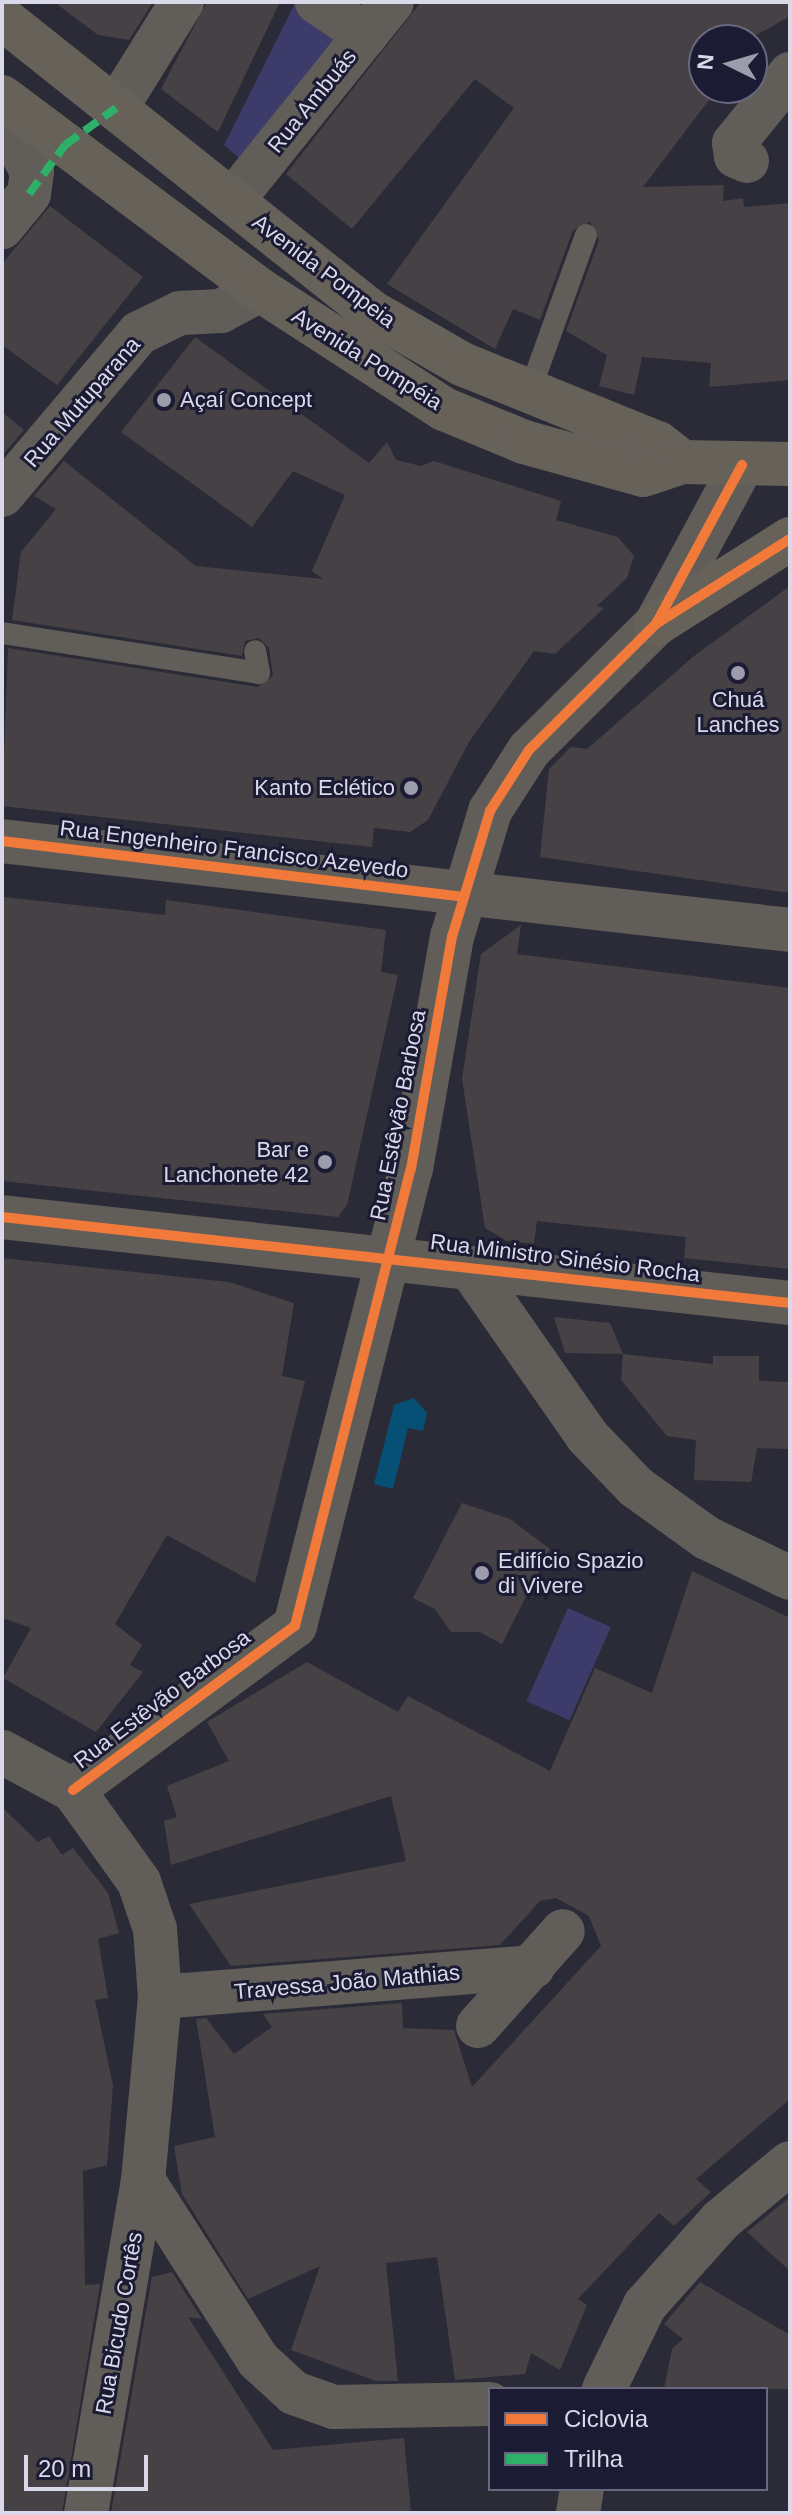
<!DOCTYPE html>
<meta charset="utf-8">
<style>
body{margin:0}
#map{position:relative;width:792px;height:2515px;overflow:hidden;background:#2b2b38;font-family:Arial,sans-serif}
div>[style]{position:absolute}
.green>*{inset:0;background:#3d3b69;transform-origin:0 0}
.water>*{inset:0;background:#065076}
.building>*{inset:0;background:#464144}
.service>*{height:22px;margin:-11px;padding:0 11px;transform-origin:11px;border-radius:11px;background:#615e59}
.minor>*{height:44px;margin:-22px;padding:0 22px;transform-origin:22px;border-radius:22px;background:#615e59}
.secondary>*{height:44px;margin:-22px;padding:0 22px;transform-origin:22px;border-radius:22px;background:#666159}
.quiet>*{height:8px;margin-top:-4px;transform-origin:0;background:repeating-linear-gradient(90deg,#2db169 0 16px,transparent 0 24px)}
.cycleway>*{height:10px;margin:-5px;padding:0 5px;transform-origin:5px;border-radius:5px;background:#f17a3a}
.dots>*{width:22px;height:22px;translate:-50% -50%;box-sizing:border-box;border:4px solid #1c1b34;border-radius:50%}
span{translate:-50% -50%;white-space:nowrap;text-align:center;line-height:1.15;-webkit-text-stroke:6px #1c1b34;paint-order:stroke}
.street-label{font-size:22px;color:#d9d9ea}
.poi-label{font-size:22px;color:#d9d9ea}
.left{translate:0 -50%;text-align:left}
.right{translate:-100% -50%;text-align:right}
.frame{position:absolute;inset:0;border:4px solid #d9d9ea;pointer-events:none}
.legend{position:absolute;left:488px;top:2387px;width:280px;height:104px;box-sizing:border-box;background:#1c1b34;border:2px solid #68677d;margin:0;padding:10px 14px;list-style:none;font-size:24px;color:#d9d9ea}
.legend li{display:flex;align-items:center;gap:16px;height:40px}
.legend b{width:40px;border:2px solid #68677d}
.north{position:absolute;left:688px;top:24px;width:80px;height:80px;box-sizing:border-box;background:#1c1b34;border:2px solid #68677d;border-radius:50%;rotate:275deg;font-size:22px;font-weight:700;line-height:32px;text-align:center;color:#d9d9ea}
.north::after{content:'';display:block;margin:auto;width:28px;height:36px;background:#9c9cac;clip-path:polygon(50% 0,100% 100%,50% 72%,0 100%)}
.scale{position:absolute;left:24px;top:2455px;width:124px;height:36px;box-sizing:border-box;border:4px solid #d9d9ea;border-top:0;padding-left:10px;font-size:24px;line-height:28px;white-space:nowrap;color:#d9d9ea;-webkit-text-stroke:6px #1c1b34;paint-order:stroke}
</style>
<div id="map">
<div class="green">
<i style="clip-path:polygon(295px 3px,347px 39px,247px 165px,224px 145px)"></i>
<i style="left:568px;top:1608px;width:47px;height:102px;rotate:24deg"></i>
</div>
<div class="water">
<i style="clip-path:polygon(414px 1398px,427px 1413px,423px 1431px,408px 1428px,393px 1489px,374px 1484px,394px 1405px)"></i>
</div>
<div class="building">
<i style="clip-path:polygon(54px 2px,153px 2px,129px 40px,98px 35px)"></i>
<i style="clip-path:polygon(207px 2px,280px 2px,218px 132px,161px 89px)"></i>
<i style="clip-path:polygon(421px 2px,790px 2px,790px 16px,748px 40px,704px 40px,704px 88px,718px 88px,643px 187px,724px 185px,723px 201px,743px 198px,744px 207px,790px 203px,790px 380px,709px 387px,711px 363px,642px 357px,634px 395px,599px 386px,607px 355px,566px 331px,599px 240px,590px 222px,573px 230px,540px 320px,513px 309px,495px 349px,387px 284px,514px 108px,475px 79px,352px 229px,286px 174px)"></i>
<i style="clip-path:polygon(50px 206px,143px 277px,57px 385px,2px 345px,2px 264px)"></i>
<i style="clip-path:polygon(195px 337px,369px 463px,387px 442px,396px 460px,421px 466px,434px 461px,561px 501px,556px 520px,618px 537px,634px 556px,627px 578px,597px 606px,604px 608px,555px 654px,534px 651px,469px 742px,428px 820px,410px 832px,374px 828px,372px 847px,2px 806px,8px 648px,257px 687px,273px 676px,269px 648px,259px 638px,245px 641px,242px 656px,12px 620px,21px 552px,56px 509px,34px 496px,64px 461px,196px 566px,323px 579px,312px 571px,345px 495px,293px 471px,252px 527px,121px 432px)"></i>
<i style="clip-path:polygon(2px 412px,24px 430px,2px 456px)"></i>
<i style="clip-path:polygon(790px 586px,790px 893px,540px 857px,549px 769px,571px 747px,587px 749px,694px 656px)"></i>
<i style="clip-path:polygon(4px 897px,165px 915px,166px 900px,386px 930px,381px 972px,398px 975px,347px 1205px,338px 1217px,2px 1181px)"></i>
<i style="clip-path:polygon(521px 925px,517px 954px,790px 988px,790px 1269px,684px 1258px,686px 1237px,537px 1221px,534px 1244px,507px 1241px,485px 1228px,462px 1079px,481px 954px)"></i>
<i style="clip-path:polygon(2px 1258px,229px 1282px,294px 1303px,282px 1376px,305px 1381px,255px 1583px,167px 1535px,115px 1624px,142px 1645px,130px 1665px,143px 1672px,96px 1732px,3px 1678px,31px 1628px,2px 1618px)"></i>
<i style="clip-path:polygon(554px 1317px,610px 1323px,623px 1354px,565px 1353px)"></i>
<i style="clip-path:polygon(623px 1354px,713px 1364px,713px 1356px,759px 1356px,759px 1381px,790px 1382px,790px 1449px,757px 1448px,751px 1482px,694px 1480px,696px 1440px,667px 1436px,621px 1380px)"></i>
<i style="clip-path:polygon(462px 1503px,510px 1519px,550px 1549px,502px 1644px,480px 1632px,451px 1632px,435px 1609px,413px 1598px)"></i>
<i style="clip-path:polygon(692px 1571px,790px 1618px,790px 2099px,696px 2179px,711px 2192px,674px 2226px,659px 2213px,578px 2299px,587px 2305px,560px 2370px,531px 2353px,525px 2374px,455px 2380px,437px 2257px,386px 2263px,398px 2381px,376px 2381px,291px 2350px,320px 2266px,248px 2299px,182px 2194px,174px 2146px,215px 2137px,196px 2019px,206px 2018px,234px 2054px,272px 2027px,263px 2014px,402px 2003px,403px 2028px,454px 2030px,472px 2087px,601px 1946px,589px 1916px,556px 1898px,540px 1901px,500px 1945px,231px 1966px,189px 1904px,406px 1861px,391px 1796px,171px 1865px,164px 1821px,177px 1817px,167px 1786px,229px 1761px,207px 1722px,307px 1662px,398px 1712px,408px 1696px,550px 1771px,595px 1668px,652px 1693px)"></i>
<i style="clip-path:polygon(2px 1807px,38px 1842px,49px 1836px,62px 1855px,73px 1848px,108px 1893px,119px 1933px,98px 1939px,108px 1998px,95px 2000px,113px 2085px,107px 2165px,83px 2171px,85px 2285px,100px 2284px,62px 2513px,2px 2513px)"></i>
<i style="clip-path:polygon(790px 2197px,790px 2271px,747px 2232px)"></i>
<i style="clip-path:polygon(172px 2272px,202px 2319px,188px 2317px,273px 2450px,404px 2438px,411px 2513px,111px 2513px,152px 2277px)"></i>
<i style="clip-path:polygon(700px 2282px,790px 2335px,790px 2389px,664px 2389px,672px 2349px,683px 2339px,664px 2324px)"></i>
</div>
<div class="service">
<i style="left:528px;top:396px;width:171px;rotate:-70.2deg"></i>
<i style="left:2px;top:633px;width:260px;rotate:8.8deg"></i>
<i style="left:259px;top:673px;width:22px;rotate:-100deg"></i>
</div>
<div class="minor">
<i style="left:317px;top:2px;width:59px;rotate:34deg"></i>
<i style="left:116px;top:108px;width:125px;rotate:-58.1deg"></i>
<i style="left:2px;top:114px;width:65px;rotate:62.7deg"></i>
<i style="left:32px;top:172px;width:22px;rotate:98deg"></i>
<i style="left:29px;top:194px;width:43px;rotate:129.3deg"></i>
<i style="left:747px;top:161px;width:12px;rotate:-156deg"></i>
<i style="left:736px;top:156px;width:13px;rotate:-99deg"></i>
<i style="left:734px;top:143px;width:89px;rotate:-50.9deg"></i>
<i style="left:232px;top:201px;width:255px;rotate:-51.2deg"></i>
<i style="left:2px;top:495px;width:212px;rotate:-49.8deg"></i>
<i style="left:139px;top:333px;width:46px;rotate:-26deg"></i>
<i style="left:180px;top:313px;width:41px;rotate:-2.8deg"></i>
<i style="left:221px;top:311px;width:44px;rotate:-28.3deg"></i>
<i style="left:2px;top:841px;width:793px;rotate:6.44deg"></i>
<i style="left:2px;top:1217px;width:793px;rotate:6.23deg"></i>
<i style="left:470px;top:1268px;width:205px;rotate:55.1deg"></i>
<i style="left:587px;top:1436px;width:71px;rotate:46.1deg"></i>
<i style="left:636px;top:1487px;width:87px;rotate:35.7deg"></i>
<i style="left:707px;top:1538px;width:92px;rotate:25.7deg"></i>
<i style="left:2px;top:1752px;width:81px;rotate:28.2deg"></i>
<i style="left:73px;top:1790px;width:113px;rotate:54.3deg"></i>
<i style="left:139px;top:1882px;width:50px;rotate:71.2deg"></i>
<i style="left:155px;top:1929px;width:68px;rotate:85.8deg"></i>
<i style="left:160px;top:1997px;width:184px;rotate:95.3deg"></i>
<i style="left:143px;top:2180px;width:338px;rotate:99.7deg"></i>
<i style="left:73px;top:1790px;width:276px;rotate:-36.5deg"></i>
<i style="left:295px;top:1626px;width:471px;rotate:-75.8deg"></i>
<i style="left:411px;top:1169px;width:236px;rotate:-80deg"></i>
<i style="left:452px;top:937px;width:132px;rotate:-73.2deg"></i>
<i style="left:490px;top:811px;width:72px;rotate:-57.4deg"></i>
<i style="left:529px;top:750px;width:179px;rotate:-44.8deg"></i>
<i style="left:656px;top:624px;width:181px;rotate:-61.6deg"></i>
<i style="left:160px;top:1997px;width:374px;rotate:-4.6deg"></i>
<i style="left:478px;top:2026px;width:127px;rotate:-48.2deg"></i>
<i style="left:143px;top:2180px;width:214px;rotate:57.4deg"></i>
<i style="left:258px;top:2360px;width:49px;rotate:42.5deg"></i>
<i style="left:294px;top:2393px;width:42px;rotate:19.3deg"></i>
<i style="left:334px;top:2407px;width:156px;rotate:-1.1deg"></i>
<i style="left:604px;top:2389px;width:93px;rotate:-64deg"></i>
<i style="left:645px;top:2305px;width:114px;rotate:-48.2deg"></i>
<i style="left:721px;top:2220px;width:89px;rotate:-39.6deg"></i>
<i style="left:578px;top:2513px;width:24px;rotate:-81deg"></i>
</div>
<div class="secondary">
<i style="left:2px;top:18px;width:470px;rotate:38.5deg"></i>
<i style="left:370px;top:311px;width:106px;rotate:29.9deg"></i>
<i style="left:462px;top:364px;width:211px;rotate:22deg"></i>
<i style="left:658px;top:443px;width:31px;rotate:38deg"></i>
<i style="left:2px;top:97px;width:322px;rotate:36.8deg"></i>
<i style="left:260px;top:290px;width:219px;rotate:32.9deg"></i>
<i style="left:444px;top:409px;width:87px;rotate:22.4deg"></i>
<i style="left:524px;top:442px;width:123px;rotate:15.5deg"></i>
<i style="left:643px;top:475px;width:41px;rotate:-18.4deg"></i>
<i style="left:682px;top:462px;width:108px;rotate:1.1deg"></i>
<i style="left:656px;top:624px;width:159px;rotate:-32.4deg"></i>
</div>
<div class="quiet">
<i style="left:29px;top:194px;width:61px;rotate:-53.7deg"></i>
<i style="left:65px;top:145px;width:63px;rotate:-36deg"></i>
</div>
<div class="cycleway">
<i style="left:659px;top:622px;width:155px;rotate:-32.4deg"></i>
<i style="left:2px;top:841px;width:463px;rotate:6.9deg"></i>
<i style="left:2px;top:1217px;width:793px;rotate:6.23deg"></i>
<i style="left:73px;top:1790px;width:276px;rotate:-36.5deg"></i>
<i style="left:295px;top:1626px;width:471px;rotate:-75.8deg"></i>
<i style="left:411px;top:1169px;width:236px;rotate:-80deg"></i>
<i style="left:452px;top:937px;width:132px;rotate:-73.2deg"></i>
<i style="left:490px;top:811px;width:72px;rotate:-57.4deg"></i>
<i style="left:529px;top:750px;width:179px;rotate:-44.8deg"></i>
<i style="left:656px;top:624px;width:181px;rotate:-61.6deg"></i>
</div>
<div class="dots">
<i style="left:164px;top:400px;background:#9c9cac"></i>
<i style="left:738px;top:673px;background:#9c9cac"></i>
<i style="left:411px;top:788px;background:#9c9cac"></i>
<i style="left:325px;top:1162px;background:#9c9cac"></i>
<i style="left:482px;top:1573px;background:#9c9cac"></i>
</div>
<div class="street-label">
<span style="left:312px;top:101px;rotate:-51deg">Rua Ambuás</span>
<span style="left:324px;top:271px;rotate:37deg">Avenida Pompeia</span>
<span style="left:367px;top:359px;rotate:32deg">Avenida Pompéia</span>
<span style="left:82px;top:402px;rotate:-49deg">Rua Mutuparana</span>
<span style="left:234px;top:849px;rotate:7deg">Rua Engenheiro Francisco Azevedo</span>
<span style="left:398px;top:1115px;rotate:-79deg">Rua Estêvão Barbosa</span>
<span style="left:565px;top:1258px;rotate:7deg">Rua Ministro Sinésio Rocha</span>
<span style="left:162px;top:1699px;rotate:-37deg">Rua Estêvão Barbosa</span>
<span style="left:347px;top:1982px;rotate:-5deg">Travessa João Mathias</span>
<span style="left:119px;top:2323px;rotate:-80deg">Rua Bicudo Cortês</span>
</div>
<div class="poi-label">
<span class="left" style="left:180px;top:400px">Açaí Concept</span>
<span style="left:738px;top:712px">Chuá<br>Lanches</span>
<span class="right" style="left:395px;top:788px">Kanto Eclético</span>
<span class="right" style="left:309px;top:1162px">Bar e<br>Lanchonete 42</span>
<span class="left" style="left:498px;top:1573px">Edifício Spazio<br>di Vivere</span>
</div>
<div class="frame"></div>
<ul class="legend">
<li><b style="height:10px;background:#f17a3a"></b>Ciclovia</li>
<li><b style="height:10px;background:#2db169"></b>Trilha</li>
</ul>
<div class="north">N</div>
<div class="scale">20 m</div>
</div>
